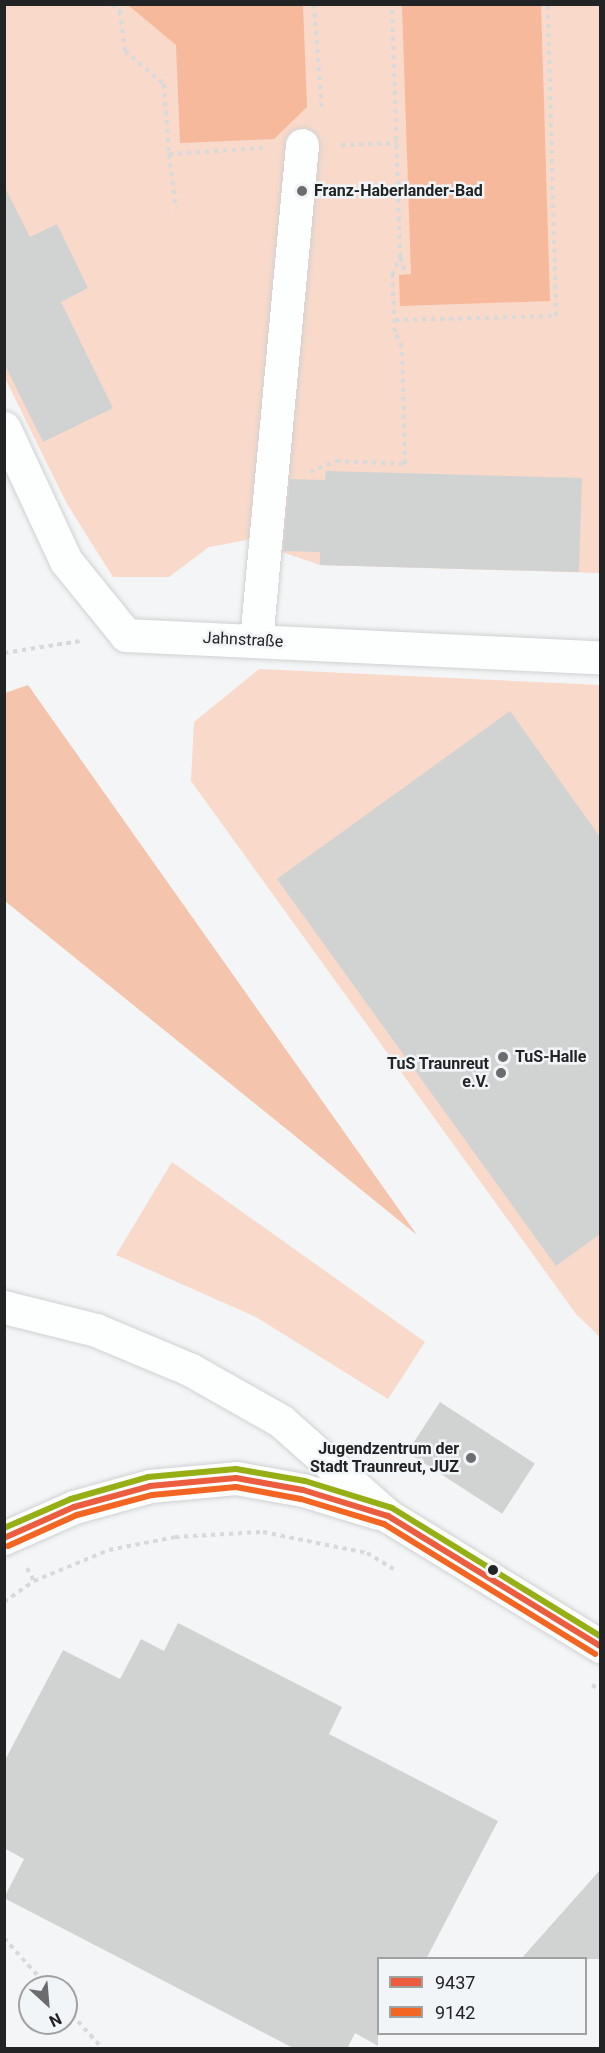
<!DOCTYPE html>
<meta charset="utf-8">
<style>
body{margin:0}
#map{position:relative;width:605px;height:2053px;overflow:hidden;background:#f3f5f6;font-family:Roboto,sans-serif}
div>[style]{position:absolute}
.green>*{inset:0;background:#f8d9ca}
.forest>*{inset:0;background:#f4c4ac}
.water>*{inset:0;background:#f7b99b}
.building>*{inset:0;background:#d1d3d3;transform-origin:0 0}
.path>*{height:4px;margin-top:-2px;transform-origin:0;background:repeating-linear-gradient(90deg,#d8d9d9 0 4.5px,transparent 0 9px)}
.roads{filter:drop-shadow(0 0 2px #d0d1d2) drop-shadow(0 0 2px #d0d1d2)}
.minor>*{height:33px;margin:-16.5px;padding:0 16.5px;transform-origin:16.5px;border-radius:16.5px;background:#fdfefe}
.bus-1>*{height:6px;margin:-3px;padding:0 3px;transform-origin:3px;border-radius:3px;background:#ec5d40}
.bus-2>*{height:6px;margin:-3px;padding:0 3px;transform-origin:3px;border-radius:3px;background:#f26522}
.bus-3>*{height:6px;margin:-3px;padding:0 3px;transform-origin:3px;border-radius:3px;background:#96af14}
.dots>*{width:16px;height:16px;translate:-50% -50%;box-sizing:border-box;border:3px solid #f2f5f7;border-radius:50%}
span{translate:-50% -50%;white-space:nowrap;text-align:center;line-height:1.15;-webkit-text-stroke:5px #f2f5f7;paint-order:stroke}
.poi-label{font-size:16px;color:#222324;font-weight:700}
.left{translate:0 -50%;text-align:left}
.right{translate:-100% -50%;text-align:right}
.street-label{font-size:16px;color:#222324}
.frame{position:absolute;inset:0;border:6px solid #222324;pointer-events:none}
.legend{position:absolute;left:377px;top:1957px;width:210px;height:78px;box-sizing:border-box;background:#f2f5f7;border:2px solid #9fa1a3;margin:0;padding:8px 10px;list-style:none;font-size:18px;color:#222324}
.legend li{display:flex;align-items:center;gap:12px;height:30px}
.legend b{width:30px;border:2px solid #9fa1a3}
.north{position:absolute;left:18px;top:1975px;width:60px;height:60px;box-sizing:border-box;background:#f2f5f7;border:2px solid #9fa1a3;border-radius:50%;rotate:154deg;font-size:16px;font-weight:700;line-height:24px;text-align:center;color:#222324}
.north::after{content:'';display:block;margin:auto;width:21px;height:27px;background:#6b6c6e;clip-path:polygon(50% 0,100% 100%,50% 72%,0 100%)}
</style>
<div id="map">
<div class="green">
<i style="clip-path:polygon(5px 5px,600px 5px,600px 573px,320px 565px,247px 540px,209px 547px,169px 577px,113px 577px,67px 504px,5px 378px)"></i>
<i style="clip-path:polygon(259px 669px,600px 685px,600px 1337px,576px 1314px,191px 781px,194px 722px)"></i>
<i style="clip-path:polygon(172px 1162px,425px 1342px,388px 1399px,256px 1317px,116px 1255px)"></i>
</div>
<div class="forest">
<i style="clip-path:polygon(28px 685px,417px 1235px,5px 901px,5px 693px)"></i>
</div>
<div class="water">
<i style="clip-path:polygon(128px 5px,303px 5px,307px 107px,274px 139px,180px 143px,176px 45px)"></i>
<i style="clip-path:polygon(402px 5px,541px 5px,550px 301px,400px 306px,399px 275px,411px 274px)"></i>
</div>
<div class="building">
<i style="clip-path:polygon(4px 186px,30px 237px,57px 224px,88px 288px,61px 302px,113px 408px,43px 442px,4px 363px)"></i>
<i style="clip-path:polygon(326px 471px,582px 478px,579px 572px,320px 565px,320px 552px,283px 551px,290px 479px,325px 480px)"></i>
<i style="clip-path:polygon(510px 711px,600px 837px,600px 1234px,556px 1266px,277px 879px)"></i>
<i style="left:440px;top:1402px;width:113px;height:60px;rotate:33deg"></i>
<i style="clip-path:polygon(178px 1623px,342px 1707px,329px 1734px,498px 1821px,426px 1959px,378px 1959px,378px 2046px,355px 2033px,347px 2049px,295px 2049px,4px 1898px,24px 1859px,4px 1848px,4px 1762px,63px 1650px,120px 1679px,141px 1639px,164px 1651px)"></i>
<i style="clip-path:polygon(600px 1870px,600px 1959px,521px 1959px)"></i>
</div>
<div class="path">
<i style="left:112px;top:4px;width:11px;rotate:41deg"></i>
<i style="left:120px;top:11px;width:40px;rotate:82.9deg"></i>
<i style="left:125px;top:51px;width:51px;rotate:40.2deg"></i>
<i style="left:164px;top:84px;width:70px;rotate:85.9deg"></i>
<i style="left:169px;top:154px;width:95px;rotate:-3.6deg"></i>
<i style="left:314px;top:4px;width:107px;rotate:85.7deg"></i>
<i style="left:341px;top:145px;width:56px;rotate:-2deg"></i>
<i style="left:169px;top:154px;width:55px;rotate:82.7deg"></i>
<i style="left:400px;top:257px;width:18px;rotate:71deg"></i>
<i style="left:395px;top:320px;width:161px;rotate:-1.4deg"></i>
<i style="left:556px;top:316px;width:312px;rotate:-91.5deg"></i>
<i style="left:310px;top:472px;width:28px;rotate:-23deg"></i>
<i style="left:336px;top:461px;width:69px;rotate:2.5deg"></i>
<i style="left:405px;top:464px;width:117px;rotate:-91.5deg"></i>
<i style="left:402px;top:347px;width:17px;rotate:-115deg"></i>
<i style="left:395px;top:332px;width:57px;rotate:-93deg"></i>
<i style="left:392px;top:275px;width:20px;rotate:-66deg"></i>
<i style="left:400px;top:257px;width:253px;rotate:-91.8deg"></i>
<i style="left:4px;top:653px;width:77px;rotate:-9deg"></i>
<i style="left:27px;top:1568px;width:15px;rotate:62deg"></i>
<i style="left:4px;top:1602px;width:37px;rotate:-35deg"></i>
<i style="left:34px;top:1581px;width:81px;rotate:-22.5deg"></i>
<i style="left:109px;top:1550px;width:67px;rotate:-11.1deg"></i>
<i style="left:175px;top:1537px;width:88px;rotate:-3.3deg"></i>
<i style="left:263px;top:1532px;width:106px;rotate:11.4deg"></i>
<i style="left:367px;top:1553px;width:31px;rotate:31deg"></i>
<i style="left:592px;top:1685px;width:9px;rotate:32deg"></i>
<i style="left:4px;top:1938px;width:66px;rotate:48.1deg"></i>
<i style="left:66px;top:2008px;width:54px;rotate:48deg"></i>
</div>
<div class="roads">
<div class="minor">
<i style="left:4px;top:428px;width:147px;rotate:65deg"></i>
<i style="left:66px;top:561px;width:95px;rotate:51deg"></i>
<i style="left:126px;top:635px;width:475px;rotate:2.7deg"></i>
<i style="left:256px;top:641px;width:498px;rotate:-84.7deg"></i>
<i style="left:4px;top:1307px;width:95px;rotate:14deg"></i>
<i style="left:96px;top:1330px;width:103px;rotate:22.8deg"></i>
<i style="left:191px;top:1370px;width:103px;rotate:29.5deg"></i>
<i style="left:281px;top:1421px;width:143px;rotate:41.6deg"></i>
<i style="left:388px;top:1516px;width:249px;rotate:31.5deg"></i>
<i style="left:4px;top:1538px;width:77px;rotate:-23.9deg"></i>
<i style="left:74px;top:1507px;width:79px;rotate:-15.4deg"></i>
<i style="left:150px;top:1486px;width:86px;rotate:-5.3deg"></i>
<i style="left:236px;top:1478px;width:68px;rotate:10.2deg"></i>
<i style="left:303px;top:1490px;width:78px;rotate:17deg"></i>
</div>
</div>
<div class="bus-1">
<i style="left:4px;top:1538px;width:77px;rotate:-23.9deg"></i>
<i style="left:74px;top:1507px;width:79px;rotate:-15.4deg"></i>
<i style="left:150px;top:1486px;width:86px;rotate:-5.3deg"></i>
<i style="left:236px;top:1478px;width:68px;rotate:10.2deg"></i>
<i style="left:303px;top:1490px;width:89px;rotate:17deg"></i>
<i style="left:388px;top:1516px;width:249px;rotate:31.5deg"></i>
</div>
<div class="bus-2">
<i style="left:8px;top:1546px;width:76px;rotate:-24.2deg"></i>
<i style="left:77px;top:1515px;width:78px;rotate:-14.9deg"></i>
<i style="left:152px;top:1495px;width:84px;rotate:-5.4deg"></i>
<i style="left:236px;top:1487px;width:66px;rotate:10.5deg"></i>
<i style="left:301px;top:1499px;width:87px;rotate:16.8deg"></i>
<i style="left:384px;top:1524px;width:248px;rotate:31.6deg"></i>
</div>
<div class="bus-3">
<i style="left:4px;top:1528px;width:73px;rotate:-23.4deg"></i>
<i style="left:71px;top:1499px;width:80px;rotate:-15.9deg"></i>
<i style="left:148px;top:1477px;width:88px;rotate:-5.2deg"></i>
<i style="left:236px;top:1469px;width:70px;rotate:9.9deg"></i>
<i style="left:305px;top:1481px;width:91px;rotate:17.2deg"></i>
<i style="left:392px;top:1508px;width:244px;rotate:31.6deg"></i>
</div>
<div class="dots">
<i style="left:302px;top:191px;background:#6b6c6e"></i>
<i style="left:503px;top:1057px;background:#6b6c6e"></i>
<i style="left:501px;top:1073px;background:#6b6c6e"></i>
<i style="left:471px;top:1458px;background:#6b6c6e"></i>
<i style="left:493px;top:1570px;background:#222324"></i>
</div>
<div class="poi-label">
<span class="left" style="left:314px;top:191px">Franz-Haberlander-Bad</span>
<span class="left" style="left:515px;top:1057px">TuS-Halle</span>
<span class="right" style="left:489px;top:1073px">TuS Traunreut<br>e.V.</span>
<span class="right" style="left:459px;top:1458px">Jugendzentrum der<br>Stadt Traunreut, JUZ</span>
</div>
<div class="street-label">
<span style="left:243px;top:640px;rotate:3deg">Jahnstraße</span>
</div>
<div class="frame"></div>
<ul class="legend">
<li><b style="height:8px;background:#ec5d40"></b>9437</li>
<li><b style="height:8px;background:#f26522"></b>9142</li>
</ul>
<div class="north">N</div>
</div>
